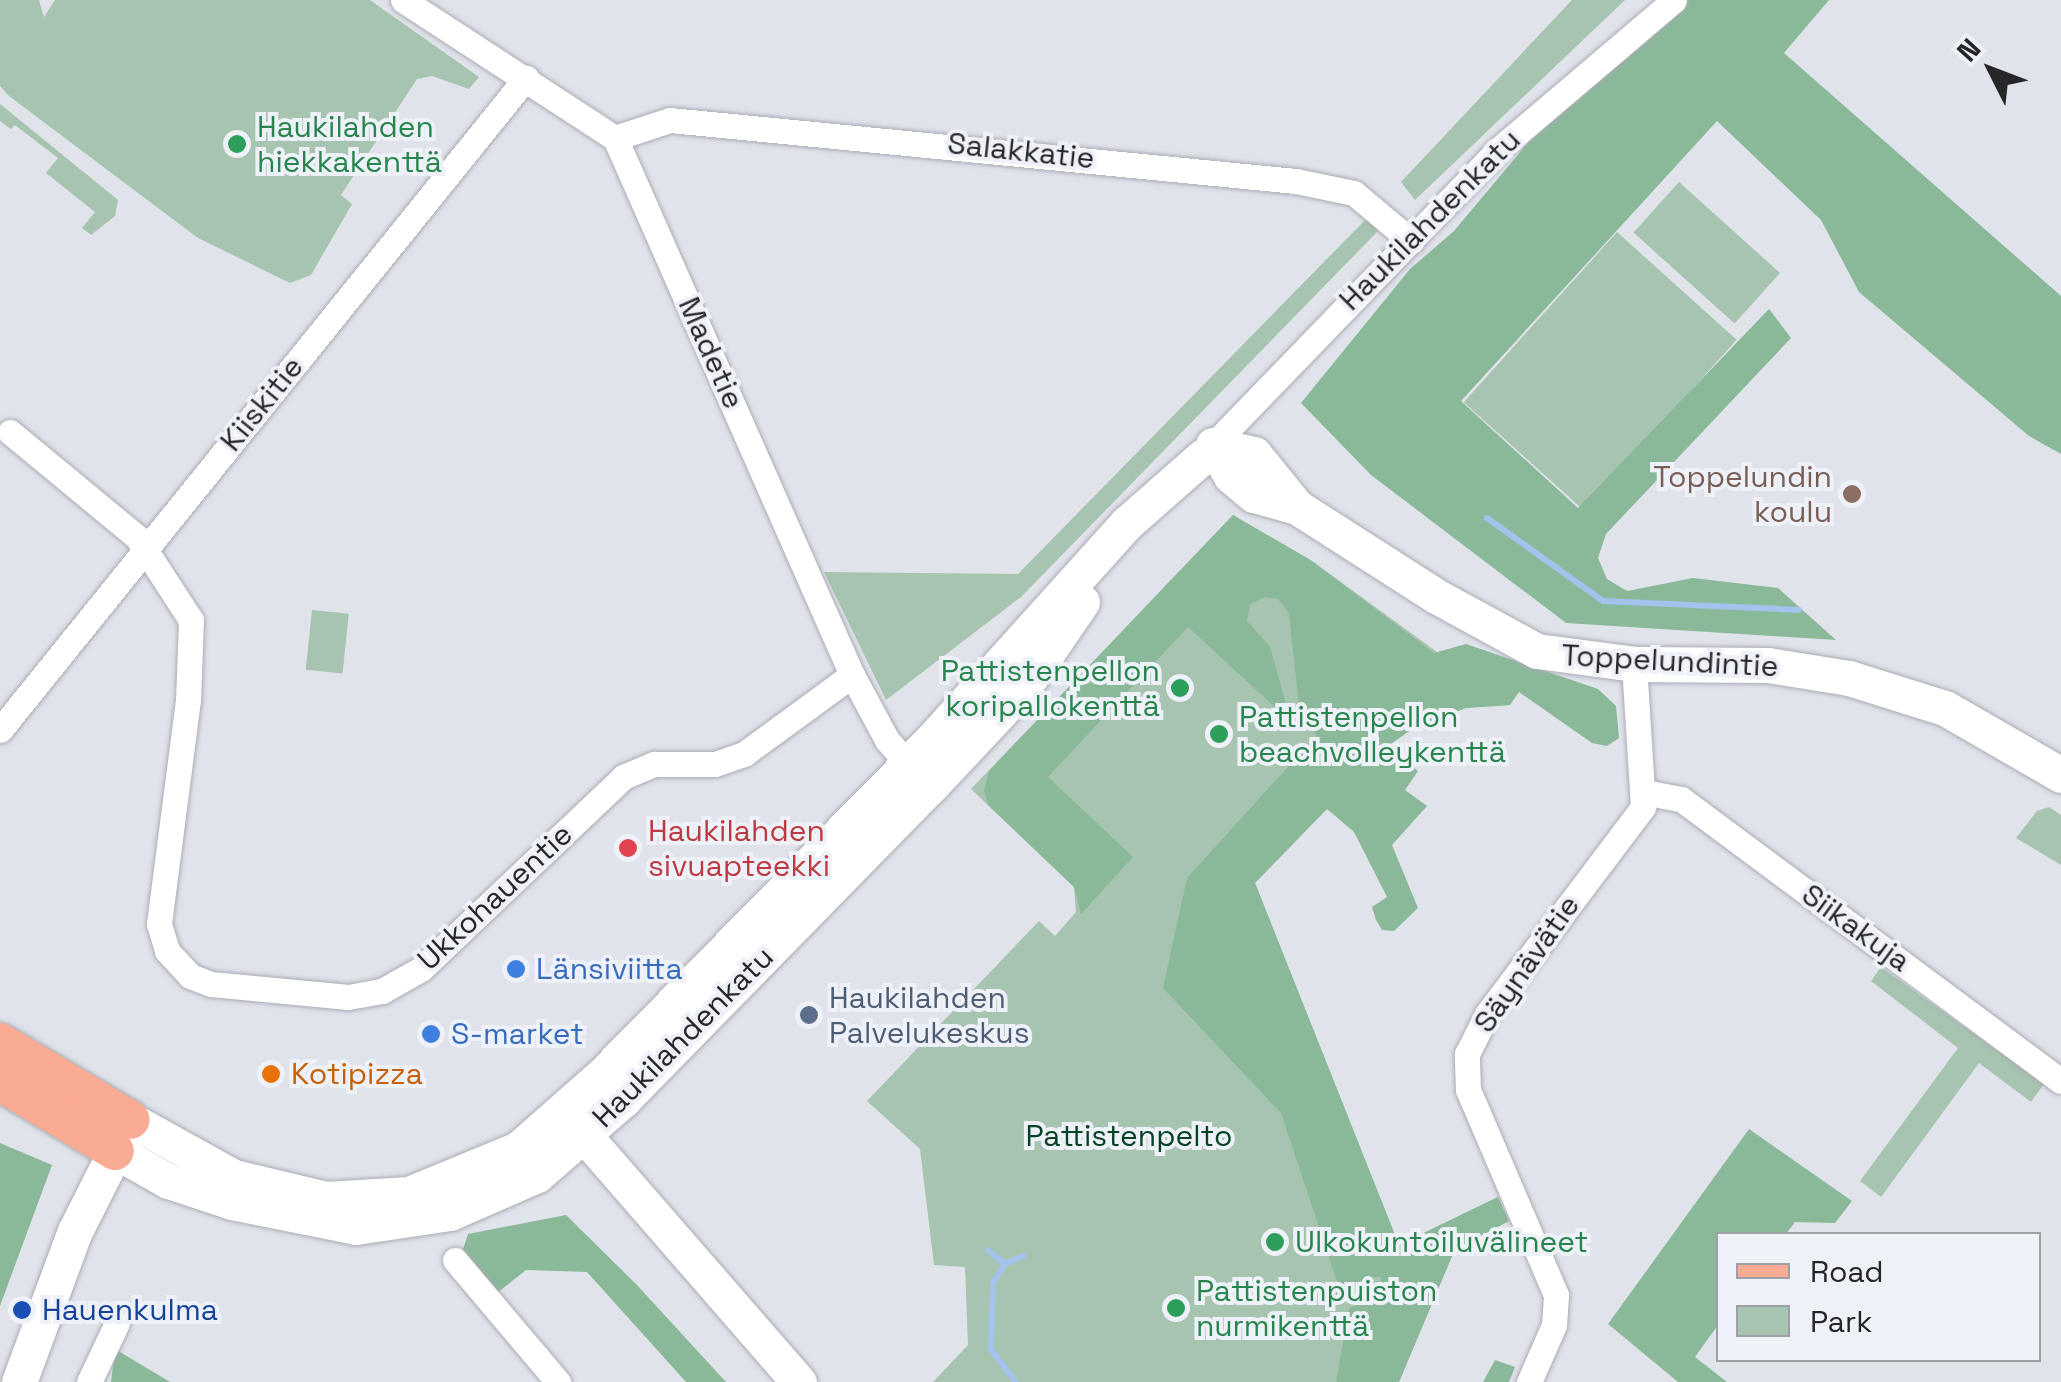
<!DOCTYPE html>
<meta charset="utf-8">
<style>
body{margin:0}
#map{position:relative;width:2061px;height:1382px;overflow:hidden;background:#e1e3eb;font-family:"Space Grotesk",sans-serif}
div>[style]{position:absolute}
.green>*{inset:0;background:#a6c4b0;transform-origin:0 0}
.forest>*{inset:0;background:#89b999}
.stream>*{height:6px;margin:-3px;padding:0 3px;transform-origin:3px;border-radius:3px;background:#a3c2ec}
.roads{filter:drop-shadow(0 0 2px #abacb4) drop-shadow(0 0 2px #abacb4)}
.street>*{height:25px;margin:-12.5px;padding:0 12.5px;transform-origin:12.5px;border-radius:12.5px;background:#fff}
.secondary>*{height:35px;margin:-17.5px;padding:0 17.5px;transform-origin:17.5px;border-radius:17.5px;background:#fff}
.primary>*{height:38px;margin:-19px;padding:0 19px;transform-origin:19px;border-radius:19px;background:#faab94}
.dots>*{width:28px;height:28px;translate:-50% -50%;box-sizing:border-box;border:5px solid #eff1f8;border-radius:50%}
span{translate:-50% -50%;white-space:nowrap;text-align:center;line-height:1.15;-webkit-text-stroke:8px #eff1f8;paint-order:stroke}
.leisure-label{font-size:30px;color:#27864d}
.left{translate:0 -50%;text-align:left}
.right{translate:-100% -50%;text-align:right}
.street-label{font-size:30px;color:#252628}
.education-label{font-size:30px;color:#785e54}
.health-label{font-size:30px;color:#be3a42}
.shop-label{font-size:30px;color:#366cbe}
.service-label{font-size:30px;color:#4e5e75}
.food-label{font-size:30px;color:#c56008}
.park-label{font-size:30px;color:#064325}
.transit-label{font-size:30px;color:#164399}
.legend{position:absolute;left:1716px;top:1232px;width:325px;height:130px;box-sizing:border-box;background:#eff1f8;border:2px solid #9ea0a5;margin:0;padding:12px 18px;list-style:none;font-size:30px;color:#252628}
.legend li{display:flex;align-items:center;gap:20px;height:50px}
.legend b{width:50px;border:2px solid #9ea0a5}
.north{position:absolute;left:1941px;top:20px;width:100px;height:100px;-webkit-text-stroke:8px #eff1f8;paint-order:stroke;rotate:312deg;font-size:28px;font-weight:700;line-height:40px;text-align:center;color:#252628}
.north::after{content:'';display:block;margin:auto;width:35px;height:45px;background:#252628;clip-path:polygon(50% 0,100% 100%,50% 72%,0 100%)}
</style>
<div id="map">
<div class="green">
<i style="clip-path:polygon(0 0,39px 0,44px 17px,55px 0,370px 0,479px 77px,469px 89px,432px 76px,417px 79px,341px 195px,352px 204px,311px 275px,290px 283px,198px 238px,9px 96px,0 86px)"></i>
<i style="clip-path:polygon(1572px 0,1625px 0,1415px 200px,1401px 182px)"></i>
<i style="clip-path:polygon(0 104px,118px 200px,115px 216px,91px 235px,82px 228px,95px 212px,46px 173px,58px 158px,15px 125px,11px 129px,0 121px)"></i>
<i style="left:1679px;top:182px;width:136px;height:68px;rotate:42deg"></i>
<i style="clip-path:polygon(1368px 217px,1378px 231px,1021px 597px,886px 700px,824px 572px,1018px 574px)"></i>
<i style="left:1617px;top:232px;width:161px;height:229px;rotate:42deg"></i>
<i style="clip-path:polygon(1233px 515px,1312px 561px,1510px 705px,1466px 708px,1415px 727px,1389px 745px,1255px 883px,1399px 1245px,1498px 1197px,1509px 1221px,1455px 1249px,1399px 1382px,933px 1382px,968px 1345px,965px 1267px,934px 1265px,920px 1149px,867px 1101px,1039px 921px,1055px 936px,1076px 912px,1074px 887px,971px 789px)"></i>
<i style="left:312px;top:610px;width:37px;height:60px;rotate:6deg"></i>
<i style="clip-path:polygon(2049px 807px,2061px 815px,2061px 865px,2016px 838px,2037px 811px)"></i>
<i style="clip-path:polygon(1881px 967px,2044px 1084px,2031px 1102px,1979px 1063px,1881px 1197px,1860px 1181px,1958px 1048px,1871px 981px)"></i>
</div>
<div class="forest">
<i style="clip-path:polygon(1687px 0,1829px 0,1784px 53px,2061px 296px,2061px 454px,2029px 436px,1859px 292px,1821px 220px,1717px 121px,1461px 401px,1578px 508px,1769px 309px,1791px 338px,1606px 534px,1598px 558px,1607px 579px,1627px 591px,1693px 578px,1778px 588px,1836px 640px,1566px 623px,1371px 475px,1301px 403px,1410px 269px,1454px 231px,1531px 139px)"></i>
<i style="clip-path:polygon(1233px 515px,1312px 561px,1434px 653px,1466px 644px,1598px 689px,1616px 706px,1619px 738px,1607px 746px,1592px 743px,1519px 692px,1510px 705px,1466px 708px,1415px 727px,1389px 745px,1418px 771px,1405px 790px,1427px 806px,1392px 845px,1418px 908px,1394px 931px,1382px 930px,1376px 920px,1372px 907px,1387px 897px,1354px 832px,1327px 809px,1255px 883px,1399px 1245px,1498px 1197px,1509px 1221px,1455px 1249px,1399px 1382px,1336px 1382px,1349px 1308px,1384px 1294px,1380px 1276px,1343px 1286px,1336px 1279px,1281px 1113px,1163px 988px,1187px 878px,1317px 735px,1300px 716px,1289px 613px,1278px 599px,1265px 597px,1250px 604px,1247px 621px,1270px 647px,1287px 707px,1278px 710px,1188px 627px,1048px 777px,1133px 857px,1081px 914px,1074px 887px,988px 805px,984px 790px,989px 771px)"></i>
<i style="clip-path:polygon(1749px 1129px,1852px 1201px,1835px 1223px,1795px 1222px,1786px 1234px,1718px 1234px,1718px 1325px,1695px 1357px,1727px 1382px,1678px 1382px,1608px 1324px)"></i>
<i style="clip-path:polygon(0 1143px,52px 1165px,0 1306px)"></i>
<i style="clip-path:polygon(566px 1215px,636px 1284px,726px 1382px,686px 1382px,587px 1272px,526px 1270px,497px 1293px,462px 1252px,468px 1234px)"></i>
<i style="clip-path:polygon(115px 1349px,170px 1382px,111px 1382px)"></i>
<i style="clip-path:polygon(1495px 1360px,1515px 1367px,1509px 1382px,1483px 1382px)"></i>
</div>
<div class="stream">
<i style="left:1487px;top:518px;width:143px;rotate:35.6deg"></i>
<i style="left:1603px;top:601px;width:196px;rotate:2.6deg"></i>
<i style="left:988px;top:1250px;width:22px;rotate:39deg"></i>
<i style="left:1005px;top:1264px;width:22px;rotate:122deg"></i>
<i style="left:993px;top:1283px;width:67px;rotate:91.7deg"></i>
<i style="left:991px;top:1350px;width:41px;rotate:52deg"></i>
<i style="left:1005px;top:1264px;width:20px;rotate:-24deg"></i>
</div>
<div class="roads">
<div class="street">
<i style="left:403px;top:0;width:253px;rotate:33.1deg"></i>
<i style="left:615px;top:138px;width:587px;rotate:66.19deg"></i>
<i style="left:852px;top:675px;width:74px;rotate:61.7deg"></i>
<i style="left:887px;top:740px;width:49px;rotate:49.1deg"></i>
<i style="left:615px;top:138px;width:58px;rotate:-18.1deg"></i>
<i style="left:670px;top:120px;width:629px;rotate:5.57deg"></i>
<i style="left:1296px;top:181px;width:59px;rotate:11.7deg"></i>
<i style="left:1354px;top:193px;width:75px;rotate:40.1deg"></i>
<i style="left:10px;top:432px;width:165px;rotate:39.6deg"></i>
<i style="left:137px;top:537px;width:99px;rotate:57deg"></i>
<i style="left:191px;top:620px;width:80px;rotate:92.1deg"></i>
<i style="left:188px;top:700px;width:226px;rotate:97.4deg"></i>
<i style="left:159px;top:924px;width:28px;rotate:73deg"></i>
<i style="left:167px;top:951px;width:34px;rotate:47deg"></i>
<i style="left:190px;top:976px;width:22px;rotate:21deg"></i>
<i style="left:211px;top:984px;width:138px;rotate:5.4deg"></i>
<i style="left:348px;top:997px;width:35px;rotate:-10deg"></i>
<i style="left:382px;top:991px;width:45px;rotate:-29.4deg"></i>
<i style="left:421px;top:969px;width:279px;rotate:-43.5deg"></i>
<i style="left:623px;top:777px;width:34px;rotate:-23deg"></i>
<i style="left:654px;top:764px;width:61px"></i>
<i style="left:715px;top:764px;width:31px;rotate:-19deg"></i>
<i style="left:744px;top:754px;width:134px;rotate:-36.2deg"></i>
<i style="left:1213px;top:445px;width:410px;rotate:-46deg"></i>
<i style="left:1498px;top:150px;width:231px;rotate:-40.4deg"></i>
<i style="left:0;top:730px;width:838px;rotate:-51.11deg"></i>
<i style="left:1644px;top:792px;width:38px;rotate:11deg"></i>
<i style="left:1681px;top:799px;width:473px;rotate:36.6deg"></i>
<i style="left:455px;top:1260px;width:160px;rotate:49.8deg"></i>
<i style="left:89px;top:1382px;width:65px;rotate:-64.6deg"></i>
<i style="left:1529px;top:1382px;width:62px;rotate:-66.3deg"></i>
<i style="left:1554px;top:1325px;width:30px;rotate:-86deg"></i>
<i style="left:1556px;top:1295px;width:223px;rotate:-113.2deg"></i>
<i style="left:1468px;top:1090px;width:36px;rotate:-92deg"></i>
<i style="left:1467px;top:1054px;width:45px;rotate:-63.4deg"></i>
<i style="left:1487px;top:1014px;width:259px;rotate:-53deg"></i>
<i style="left:1643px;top:807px;width:143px;rotate:-93.6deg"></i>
</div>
<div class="secondary">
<i style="left:1213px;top:445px;width:36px;rotate:60deg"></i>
<i style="left:1231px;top:476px;width:30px;rotate:40deg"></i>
<i style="left:1254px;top:495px;width:45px;rotate:15.6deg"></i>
<i style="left:1297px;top:507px;width:165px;rotate:32.6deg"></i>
<i style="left:1436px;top:596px;width:115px;rotate:28.6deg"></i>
<i style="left:1537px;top:651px;width:98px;rotate:7.6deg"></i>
<i style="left:1634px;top:664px;width:134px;rotate:0.4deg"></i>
<i style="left:1768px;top:665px;width:82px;rotate:9.1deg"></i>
<i style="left:1849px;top:678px;width:101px;rotate:17.4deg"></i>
<i style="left:1945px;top:708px;width:134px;rotate:30deg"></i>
<i style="left:1213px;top:445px;width:42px;rotate:12.4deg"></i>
<i style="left:1254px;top:454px;width:68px;rotate:50.9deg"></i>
<i style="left:570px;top:1119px;width:349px;rotate:49deg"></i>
<i style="left:115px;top:1151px;width:61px;rotate:29.5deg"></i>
<i style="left:168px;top:1181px;width:67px;rotate:18.2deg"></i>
<i style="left:232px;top:1202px;width:126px;rotate:11.4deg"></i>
<i style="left:356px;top:1227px;width:95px;rotate:-8.5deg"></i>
<i style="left:450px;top:1213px;width:95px;rotate:-23.6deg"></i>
<i style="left:537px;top:1175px;width:116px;rotate:-41.1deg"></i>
<i style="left:624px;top:1099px;width:437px;rotate:-45.6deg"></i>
<i style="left:930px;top:787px;width:137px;rotate:-46.8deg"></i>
<i style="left:1024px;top:687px;width:103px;rotate:-55.7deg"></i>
<i style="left:19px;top:1382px;width:161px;rotate:-69.7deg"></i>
<i style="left:75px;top:1231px;width:124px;rotate:-63.2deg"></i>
<i style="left:131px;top:1120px;width:118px;rotate:29deg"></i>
<i style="left:234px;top:1177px;width:95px;rotate:13.4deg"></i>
<i style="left:326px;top:1199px;width:83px;rotate:-3.4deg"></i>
<i style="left:409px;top:1194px;width:118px;rotate:-22.4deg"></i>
<i style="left:518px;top:1149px;width:111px;rotate:-41.3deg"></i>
<i style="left:601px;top:1076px;width:478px;rotate:-45.5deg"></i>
<i style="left:936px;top:735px;width:285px;rotate:-48deg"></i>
<i style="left:1127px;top:523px;width:100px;rotate:-41.3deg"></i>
</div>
<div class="primary">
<i style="left:0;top:1042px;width:152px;rotate:30.8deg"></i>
<i style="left:0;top:1082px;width:134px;rotate:31deg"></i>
</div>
</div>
<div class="dots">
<i style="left:237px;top:144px;background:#2e9e5b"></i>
<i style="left:1852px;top:494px;background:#8d6e63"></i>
<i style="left:1180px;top:688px;background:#2e9e5b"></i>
<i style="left:1219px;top:734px;background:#2e9e5b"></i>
<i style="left:628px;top:848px;background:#e0444e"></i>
<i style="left:516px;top:969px;background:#3f7fe0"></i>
<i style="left:809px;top:1015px;background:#5c6f8a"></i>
<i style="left:431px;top:1034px;background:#3f7fe0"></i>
<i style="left:271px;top:1074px;background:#e8710a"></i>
<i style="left:1275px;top:1242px;background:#2e9e5b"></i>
<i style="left:1176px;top:1308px;background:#2e9e5b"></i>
<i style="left:22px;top:1310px;background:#1a4fb4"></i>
</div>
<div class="leisure-label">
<span class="left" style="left:257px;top:144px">Haukilahden<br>hiekkakenttä</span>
<span class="right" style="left:1160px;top:688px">Pattistenpellon<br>koripallokenttä</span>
<span class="left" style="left:1239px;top:734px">Pattistenpellon<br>beachvolleykenttä</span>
<span class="left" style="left:1295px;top:1242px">Ulkokuntoiluvälineet</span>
<span class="left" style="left:1196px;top:1308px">Pattistenpuiston<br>nurmikenttä</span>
</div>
<div class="street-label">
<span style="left:1021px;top:151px;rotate:6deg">Salakkatie</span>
<span style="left:1430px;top:220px;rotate:-45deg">Haukilahdenkatu</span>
<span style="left:711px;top:353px;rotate:66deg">Madetie</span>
<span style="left:262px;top:404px;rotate:-51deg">Kiiskitie</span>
<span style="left:1670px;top:661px;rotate:3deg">Toppelundintie</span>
<span style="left:495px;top:897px;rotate:-43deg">Ukkohauentie</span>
<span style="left:1856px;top:928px;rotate:36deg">Siikakuja</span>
<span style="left:1527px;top:964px;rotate:-55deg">Säynävätie</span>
<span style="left:683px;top:1037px;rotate:-45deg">Haukilahdenkatu</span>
</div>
<div class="education-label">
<span class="right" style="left:1832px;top:494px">Toppelundin<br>koulu</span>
</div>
<div class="health-label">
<span class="left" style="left:648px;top:848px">Haukilahden<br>sivuapteekki</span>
</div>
<div class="shop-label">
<span class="left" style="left:536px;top:969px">Länsiviitta</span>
<span class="left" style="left:451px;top:1034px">S-market</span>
</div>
<div class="service-label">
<span class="left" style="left:829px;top:1015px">Haukilahden<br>Palvelukeskus</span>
</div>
<div class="food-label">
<span class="left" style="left:291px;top:1074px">Kotipizza</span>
</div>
<div class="park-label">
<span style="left:1129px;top:1136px">Pattistenpelto</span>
</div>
<div class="transit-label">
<span class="left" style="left:42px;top:1310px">Hauenkulma</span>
</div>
<ul class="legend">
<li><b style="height:12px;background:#faab94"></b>Road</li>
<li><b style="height:28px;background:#a6c4b0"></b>Park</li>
</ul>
<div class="north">N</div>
</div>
